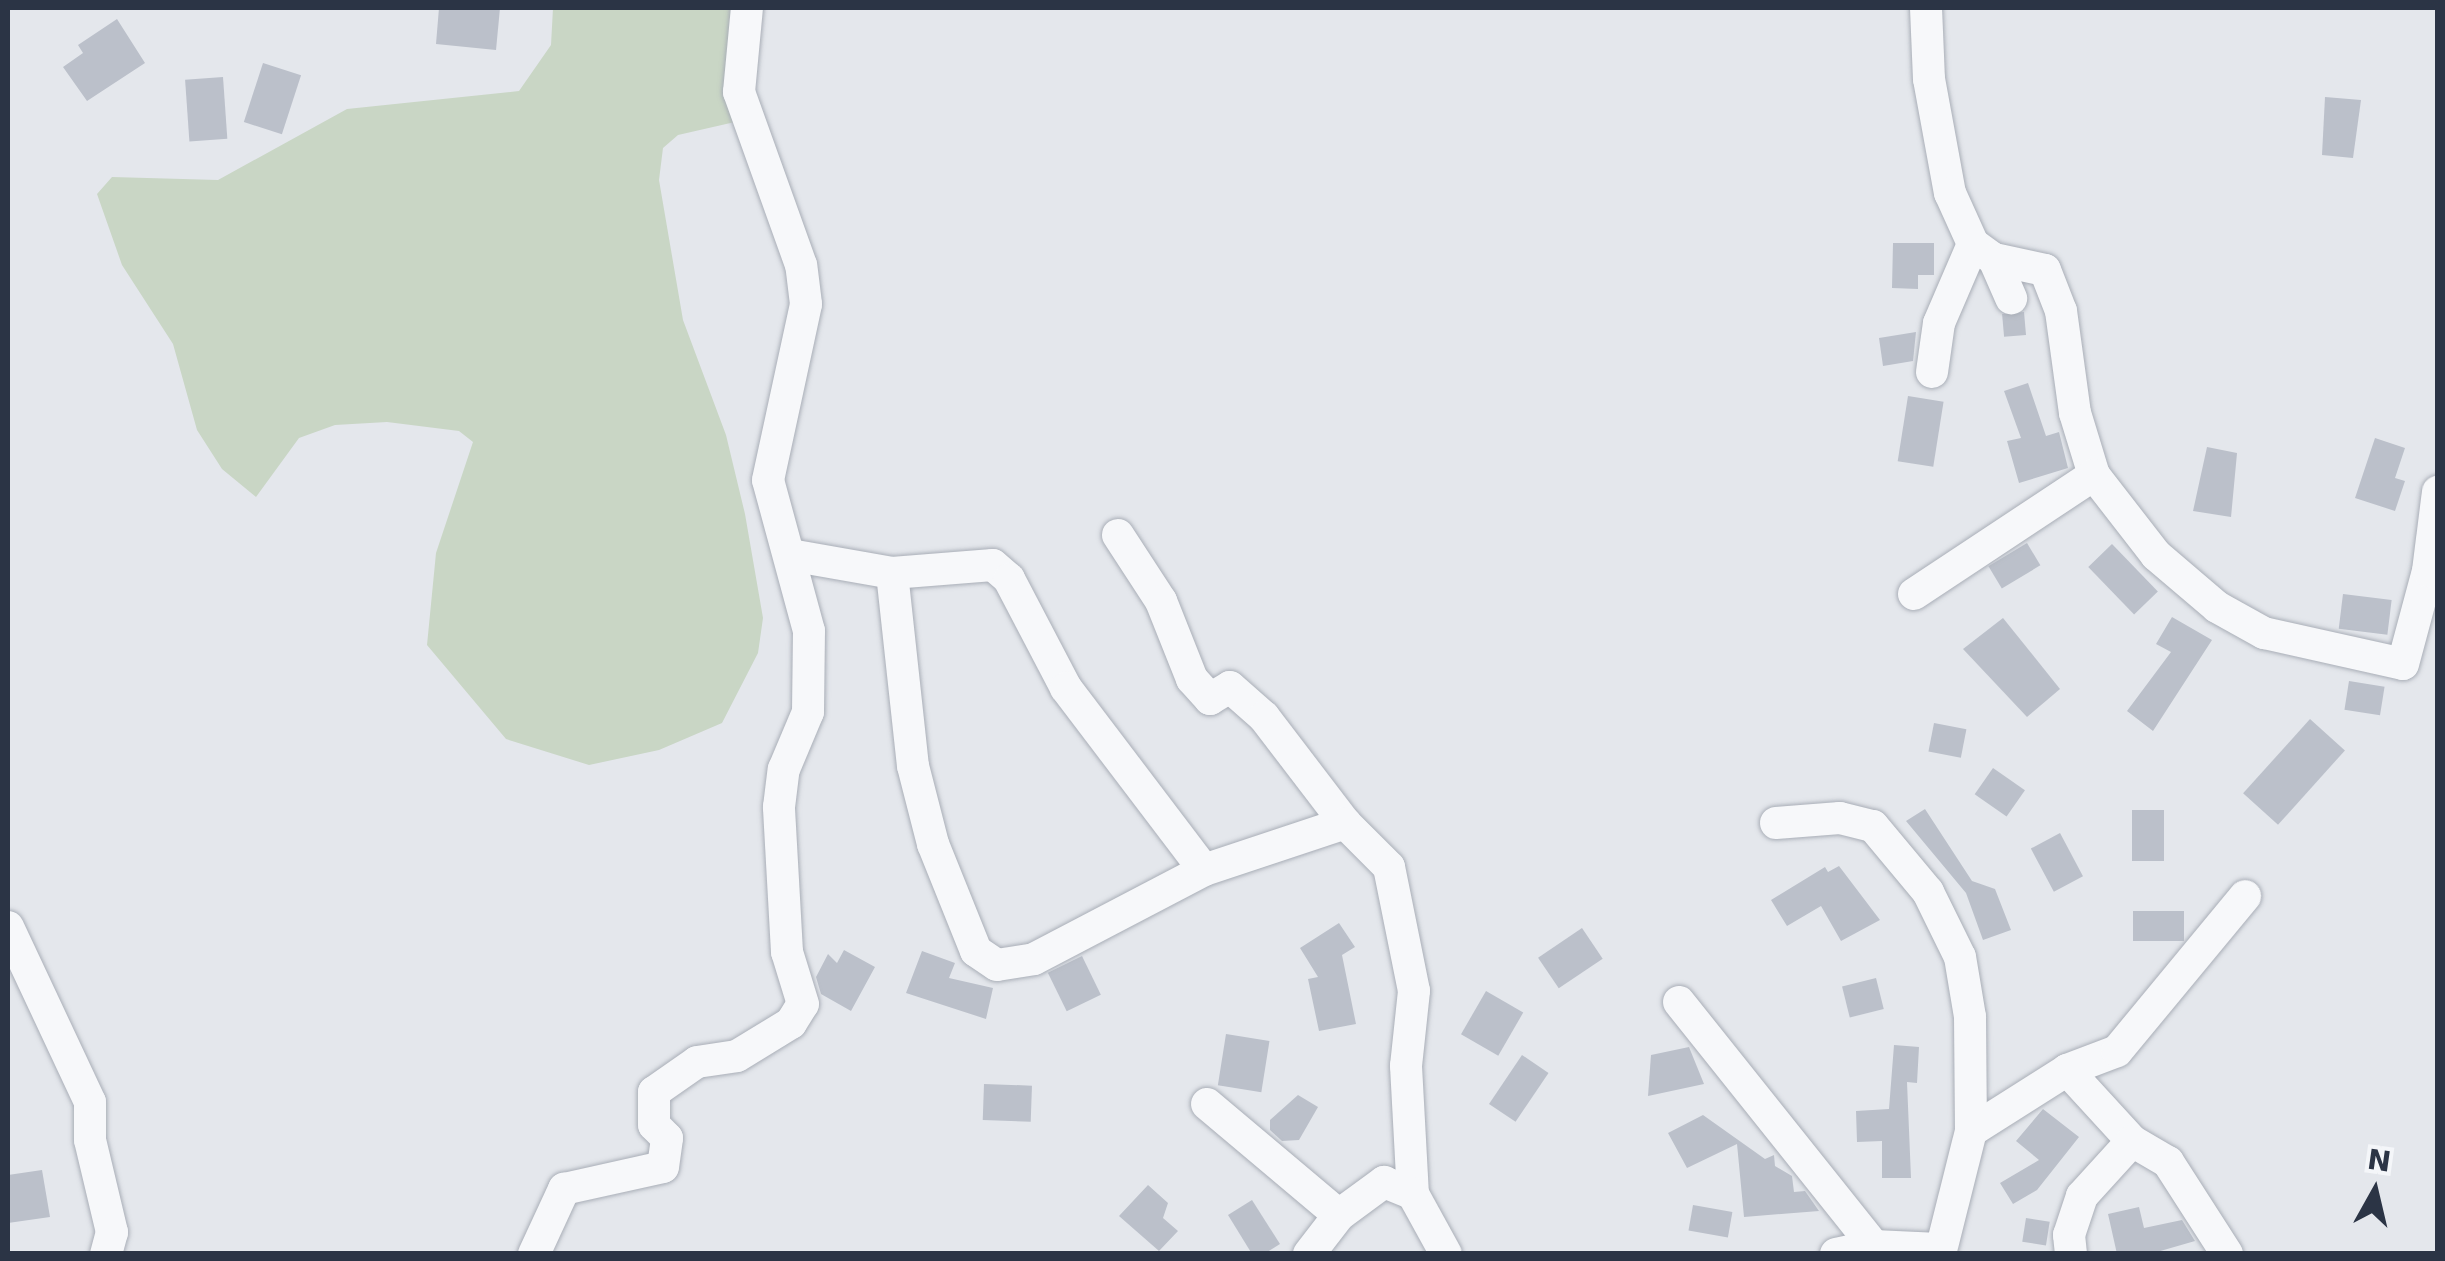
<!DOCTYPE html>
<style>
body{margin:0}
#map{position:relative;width:2445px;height:1261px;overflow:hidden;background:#e4e7ec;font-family:"DejaVu Sans",sans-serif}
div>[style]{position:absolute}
.green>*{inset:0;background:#c9d6c5}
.building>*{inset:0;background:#bbc0ca;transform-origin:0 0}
.roads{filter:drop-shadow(0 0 2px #a9aeb7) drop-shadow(0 0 2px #a9aeb7)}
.minor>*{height:32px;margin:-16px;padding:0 16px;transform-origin:16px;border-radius:16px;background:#f7f8fa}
span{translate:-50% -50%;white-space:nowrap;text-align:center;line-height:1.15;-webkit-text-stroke:9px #f4f6f9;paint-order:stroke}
.frame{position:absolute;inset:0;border:10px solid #2b3445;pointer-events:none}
.north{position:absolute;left:2325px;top:1141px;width:100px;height:100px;-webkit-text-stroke:8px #f4f6f9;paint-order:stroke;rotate:8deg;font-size:28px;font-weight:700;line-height:40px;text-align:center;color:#2b3445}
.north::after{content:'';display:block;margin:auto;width:35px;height:45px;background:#2b3445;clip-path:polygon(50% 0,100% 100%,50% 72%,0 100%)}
</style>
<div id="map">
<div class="green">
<i style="clip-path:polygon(553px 8px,747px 8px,748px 119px,678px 135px,663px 148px,659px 180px,683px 320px,726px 435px,745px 514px,763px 618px,758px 653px,722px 723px,659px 750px,589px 765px,506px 739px,427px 645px,436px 553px,473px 442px,459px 431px,387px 422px,335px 425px,299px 438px,256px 497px,222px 469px,197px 430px,173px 344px,122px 265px,97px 194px,112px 177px,218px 180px,347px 109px,519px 91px,551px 45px)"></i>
</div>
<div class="building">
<i style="clip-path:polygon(439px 8px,500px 8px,496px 50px,436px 44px)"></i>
<i style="clip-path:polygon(117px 19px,145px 63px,87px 101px,63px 67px,83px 53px,78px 45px)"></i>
<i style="left:263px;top:63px;width:40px;height:62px;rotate:18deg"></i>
<i style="left:223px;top:77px;width:62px;height:38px;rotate:86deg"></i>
<i style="clip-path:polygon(2325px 97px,2361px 100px,2353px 158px,2322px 155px)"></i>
<i style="clip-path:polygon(1893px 243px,1934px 243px,1934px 275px,1918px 275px,1918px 289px,1892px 288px)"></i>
<i style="left:2024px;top:312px;width:23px;height:22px;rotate:85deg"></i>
<i style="clip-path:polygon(1916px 332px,1913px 361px,1883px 366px,1879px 338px)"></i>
<i style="clip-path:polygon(2028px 383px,2046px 436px,2059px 432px,2068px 468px,2019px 483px,2007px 441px,2021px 438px,2004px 391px)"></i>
<i style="left:1908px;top:396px;width:36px;height:66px;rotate:9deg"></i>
<i style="clip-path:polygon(2375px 438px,2405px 448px,2395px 478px,2405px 481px,2395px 511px,2355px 498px)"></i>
<i style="clip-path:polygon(2207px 447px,2237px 453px,2231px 517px,2193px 511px)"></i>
<i style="left:2027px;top:543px;width:26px;height:45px;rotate:59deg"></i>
<i style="left:2112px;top:544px;width:66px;height:33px;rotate:46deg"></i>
<i style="left:2343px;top:594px;width:49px;height:35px;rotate:7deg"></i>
<i style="clip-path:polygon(2172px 617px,2212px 640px,2153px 731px,2127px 711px,2171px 652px,2156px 644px)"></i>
<i style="clip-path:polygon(2003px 618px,2060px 689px,2027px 717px,1963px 649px)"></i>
<i style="left:2349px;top:681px;width:36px;height:29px;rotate:9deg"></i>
<i style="left:2310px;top:719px;width:47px;height:100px;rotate:42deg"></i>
<i style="left:1934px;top:723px;width:33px;height:29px;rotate:11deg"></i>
<i style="left:1993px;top:768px;width:39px;height:32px;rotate:35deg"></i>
<i style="clip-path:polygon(1925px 809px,1972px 881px,1995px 889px,2011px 930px,1983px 940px,1966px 893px,1906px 821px)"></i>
<i style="left:2132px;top:810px;width:32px;height:51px"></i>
<i style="left:2060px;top:833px;width:49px;height:33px;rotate:62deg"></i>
<i style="clip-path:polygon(1839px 866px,1880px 920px,1841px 941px,1821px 906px,1787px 926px,1771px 900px,1825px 867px,1828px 872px)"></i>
<i style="left:2133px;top:911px;width:51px;height:30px"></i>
<i style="clip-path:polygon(1339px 923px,1355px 947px,1342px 955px,1356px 1024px,1319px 1031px,1308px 979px,1318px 977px,1300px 948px)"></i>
<i style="left:1582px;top:928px;width:37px;height:53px;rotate:56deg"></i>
<i style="clip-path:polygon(844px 950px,875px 967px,851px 1011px,821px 994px,816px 977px,828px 954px,837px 963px)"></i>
<i style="clip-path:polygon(922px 951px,955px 963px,949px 978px,993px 988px,986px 1019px,906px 993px)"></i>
<i style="left:1082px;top:956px;width:43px;height:38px;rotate:64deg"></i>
<i style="left:1876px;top:978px;width:32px;height:35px;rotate:76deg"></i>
<i style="left:1486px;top:991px;width:43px;height:50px;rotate:30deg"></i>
<i style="left:1226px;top:1034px;width:44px;height:52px;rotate:9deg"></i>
<i style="clip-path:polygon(1894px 1045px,1919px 1047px,1917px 1083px,1907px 1082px,1911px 1178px,1882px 1178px,1882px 1141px,1857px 1142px,1856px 1111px,1889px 1109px)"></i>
<i style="clip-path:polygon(1689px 1047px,1704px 1084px,1648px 1096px,1651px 1055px)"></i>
<i style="left:1522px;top:1055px;width:32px;height:59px;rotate:34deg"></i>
<i style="left:984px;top:1084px;width:48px;height:36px;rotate:2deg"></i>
<i style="clip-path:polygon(1298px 1095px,1318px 1107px,1299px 1140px,1282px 1141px,1270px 1130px,1270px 1120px)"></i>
<i style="clip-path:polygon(2043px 1109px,2079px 1137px,2037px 1190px,2013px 1204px,2000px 1183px,2039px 1160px,2016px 1141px)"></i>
<i style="clip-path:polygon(1703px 1115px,1765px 1159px,1774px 1155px,1775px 1166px,1792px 1176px,1794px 1192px,1805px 1191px,1819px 1211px,1744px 1217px,1737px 1144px,1687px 1168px,1668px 1133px)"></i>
<i style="clip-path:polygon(42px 1170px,50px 1217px,8px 1223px,8px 1175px)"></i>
<i style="clip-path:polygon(1148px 1185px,1168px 1203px,1163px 1218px,1178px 1231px,1159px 1251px,1119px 1216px)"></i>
<i style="clip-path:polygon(1252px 1200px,1280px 1244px,1264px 1254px,1252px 1254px,1228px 1215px)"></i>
<i style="left:1693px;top:1205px;width:40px;height:26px;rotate:10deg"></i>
<i style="clip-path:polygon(2139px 1207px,2144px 1228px,2182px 1220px,2195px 1241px,2150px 1254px,2117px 1254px,2108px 1214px)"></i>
<i style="left:2026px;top:1218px;width:24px;height:24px;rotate:9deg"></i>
</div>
<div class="roads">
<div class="minor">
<i style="left:1926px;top:8px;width:71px;rotate:87.6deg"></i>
<i style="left:1929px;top:79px;width:116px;rotate:79.6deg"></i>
<i style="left:1950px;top:193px;width:56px;rotate:65.7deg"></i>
<i style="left:1973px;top:244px;width:26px;rotate:36deg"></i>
<i style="left:1994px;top:259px;width:52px;rotate:12.2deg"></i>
<i style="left:2045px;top:270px;width:44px;rotate:68.7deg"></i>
<i style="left:2061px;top:311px;width:103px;rotate:82.2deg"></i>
<i style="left:2075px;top:413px;width:65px;rotate:73deg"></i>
<i style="left:2094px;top:475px;width:101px;rotate:52.2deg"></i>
<i style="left:2156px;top:555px;width:80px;rotate:40.4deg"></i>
<i style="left:2217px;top:607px;width:54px;rotate:29deg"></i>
<i style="left:2264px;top:633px;width:142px;rotate:12.6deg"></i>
<i style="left:2403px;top:664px;width:96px;rotate:-75deg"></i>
<i style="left:2428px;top:571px;width:80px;rotate:-82.8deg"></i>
<i style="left:1994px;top:259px;width:43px;rotate:66.4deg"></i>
<i style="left:1932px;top:372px;width:49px;rotate:-81.9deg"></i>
<i style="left:1939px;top:323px;width:86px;rotate:-66.7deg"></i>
<i style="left:1118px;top:535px;width:79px;rotate:56.9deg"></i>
<i style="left:1161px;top:601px;width:84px;rotate:68.3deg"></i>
<i style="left:1192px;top:679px;width:27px;rotate:48deg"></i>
<i style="left:1210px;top:699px;width:23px;rotate:-31deg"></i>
<i style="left:1230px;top:687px;width:45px;rotate:41.4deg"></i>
<i style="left:1264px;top:717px;width:133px;rotate:52.6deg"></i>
<i style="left:790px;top:555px;width:104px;rotate:10deg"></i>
<i style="left:892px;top:573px;width:101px;rotate:-4.5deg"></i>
<i style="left:993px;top:565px;width:21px;rotate:41deg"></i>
<i style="left:1009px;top:579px;width:123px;rotate:62.4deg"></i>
<i style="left:1066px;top:688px;width:228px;rotate:52.8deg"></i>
<i style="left:892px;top:573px;width:194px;rotate:83.8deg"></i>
<i style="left:913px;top:766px;width:81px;rotate:75.6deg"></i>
<i style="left:933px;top:844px;width:115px;rotate:68.1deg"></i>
<i style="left:976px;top:951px;width:25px;rotate:34deg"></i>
<i style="left:997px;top:965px;width:37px;rotate:-9deg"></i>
<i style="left:1034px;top:959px;width:192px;rotate:-27.6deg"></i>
<i style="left:1204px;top:870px;width:149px;rotate:-18.4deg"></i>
<i style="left:1345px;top:823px;width:62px;rotate:45deg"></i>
<i style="left:1389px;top:867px;width:126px;rotate:78.6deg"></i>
<i style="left:1414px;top:991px;width:75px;rotate:96.1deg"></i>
<i style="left:1406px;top:1066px;width:128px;rotate:86.9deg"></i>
<i style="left:1413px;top:1194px;width:68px;rotate:61.2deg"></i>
<i style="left:1914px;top:594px;width:216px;rotate:-33.5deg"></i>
<i style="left:1776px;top:823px;width:64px;rotate:-4.5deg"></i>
<i style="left:1840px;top:818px;width:34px;rotate:14deg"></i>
<i style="left:1873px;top:826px;width:86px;rotate:50.2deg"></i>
<i style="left:1928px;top:892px;width:72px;rotate:63.8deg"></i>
<i style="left:1960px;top:957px;width:61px;rotate:80.5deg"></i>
<i style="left:1970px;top:1017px;width:114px;rotate:89.5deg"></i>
<i style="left:1971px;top:1131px;width:127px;rotate:104.1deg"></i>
<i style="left:8px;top:927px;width:193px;rotate:64.9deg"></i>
<i style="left:90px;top:1102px;width:38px;rotate:90deg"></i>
<i style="left:90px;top:1140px;width:95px;rotate:76.6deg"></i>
<i style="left:112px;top:1232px;width:23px;rotate:105deg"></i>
<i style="left:1679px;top:1002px;width:312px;rotate:51.4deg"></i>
<i style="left:2067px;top:1070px;width:96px;rotate:47.5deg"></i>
<i style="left:1207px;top:1104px;width:172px;rotate:40.1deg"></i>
<i style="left:1971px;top:1131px;width:114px;rotate:-32.4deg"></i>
<i style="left:2067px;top:1070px;width:53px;rotate:-20.8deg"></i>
<i style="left:2117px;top:1051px;width:201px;rotate:-50.4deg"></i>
<i style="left:534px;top:1254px;width:72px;rotate:-65.2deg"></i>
<i style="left:564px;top:1189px;width:101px;rotate:-12.5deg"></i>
<i style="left:663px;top:1167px;width:29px;rotate:-82deg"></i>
<i style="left:667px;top:1138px;width:18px;rotate:-135deg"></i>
<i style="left:654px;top:1125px;width:33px;rotate:-90deg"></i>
<i style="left:654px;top:1092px;width:52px;rotate:-34.9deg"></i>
<i style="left:697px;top:1062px;width:40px;rotate:-8.5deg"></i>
<i style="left:737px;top:1056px;width:63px;rotate:-31.4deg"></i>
<i style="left:791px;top:1023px;width:22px;rotate:-58deg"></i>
<i style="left:803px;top:1004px;width:54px;rotate:-107.1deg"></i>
<i style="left:787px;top:952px;width:145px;rotate:-93.2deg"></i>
<i style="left:779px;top:807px;width:38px;rotate:-83deg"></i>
<i style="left:784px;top:769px;width:62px;rotate:-67.2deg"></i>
<i style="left:808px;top:712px;width:81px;rotate:-89.3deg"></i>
<i style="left:809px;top:631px;width:156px;rotate:-105.2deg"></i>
<i style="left:768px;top:480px;width:180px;rotate:-77.8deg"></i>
<i style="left:806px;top:304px;width:39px;rotate:-97deg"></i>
<i style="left:801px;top:265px;width:184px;rotate:-109.7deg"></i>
<i style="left:739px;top:92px;width:84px;rotate:-84.6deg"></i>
<i style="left:1309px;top:1254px;width:49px;rotate:-52.4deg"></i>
<i style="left:1339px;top:1215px;width:56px;rotate:-36.3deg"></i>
<i style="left:1384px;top:1182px;width:31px;rotate:22deg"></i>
<i style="left:1836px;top:1254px;width:39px;rotate:-12deg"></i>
<i style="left:1874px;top:1246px;width:65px;rotate:2.6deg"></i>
<i style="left:2071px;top:1254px;width:19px;rotate:-96deg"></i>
<i style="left:2069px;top:1235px;width:41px;rotate:-71.6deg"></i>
<i style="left:2082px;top:1196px;width:74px;rotate:-47.7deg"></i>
<i style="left:2132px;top:1141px;width:42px;rotate:30.3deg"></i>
<i style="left:2168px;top:1162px;width:109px;rotate:57.3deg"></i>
</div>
</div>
<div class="frame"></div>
<div class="north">N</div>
</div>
